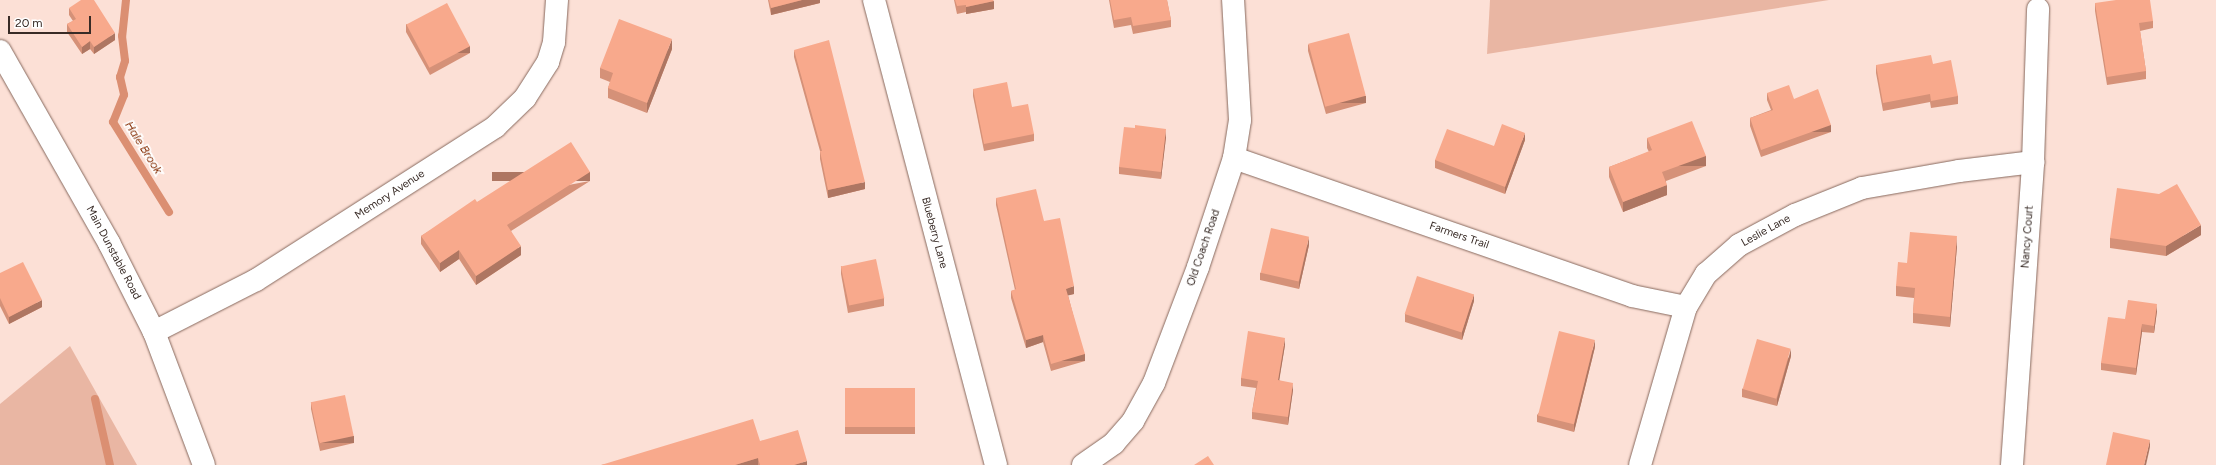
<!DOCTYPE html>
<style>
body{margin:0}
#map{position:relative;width:2216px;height:465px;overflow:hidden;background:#fce0d6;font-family:Figtree,sans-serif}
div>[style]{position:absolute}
.green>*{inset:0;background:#e9b6a3}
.stream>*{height:8px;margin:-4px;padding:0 4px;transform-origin:4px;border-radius:4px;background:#db8f72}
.roads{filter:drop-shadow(0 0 1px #87695e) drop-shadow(0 0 1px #87695e)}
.street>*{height:22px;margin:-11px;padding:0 11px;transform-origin:11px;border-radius:11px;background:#fff}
.secondary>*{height:22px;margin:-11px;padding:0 11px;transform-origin:11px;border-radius:11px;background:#fff}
.wall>*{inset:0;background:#d59178;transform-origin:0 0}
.shaded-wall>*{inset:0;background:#ae7662;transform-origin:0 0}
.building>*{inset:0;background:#f8a98c;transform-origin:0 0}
span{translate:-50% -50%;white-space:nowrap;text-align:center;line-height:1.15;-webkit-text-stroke:3.5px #fff;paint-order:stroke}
.street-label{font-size:11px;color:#382b26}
.water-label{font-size:12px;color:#852b00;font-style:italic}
.scale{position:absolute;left:8px;top:16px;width:83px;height:18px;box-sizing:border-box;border:2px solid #382b26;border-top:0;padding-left:5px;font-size:12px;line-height:14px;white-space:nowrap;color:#382b26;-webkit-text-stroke:3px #fff;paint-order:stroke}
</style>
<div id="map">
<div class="green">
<i style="clip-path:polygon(1490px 0,1829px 0,1487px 54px)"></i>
<i style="clip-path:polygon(70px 346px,137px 465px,0 465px,0 404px)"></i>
</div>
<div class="stream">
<i style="left:126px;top:0;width:36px;rotate:96deg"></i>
<i style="left:122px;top:36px;width:25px;rotate:83deg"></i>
<i style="left:125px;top:61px;width:17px;rotate:107deg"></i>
<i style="left:120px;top:77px;width:18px;rotate:77deg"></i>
<i style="left:124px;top:95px;width:29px;rotate:112deg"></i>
<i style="left:113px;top:122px;width:106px;rotate:58.1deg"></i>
<i style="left:95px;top:399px;width:68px;rotate:77.2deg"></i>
</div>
<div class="roads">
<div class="street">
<i style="left:874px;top:0;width:481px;rotate:75.3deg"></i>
<i style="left:1234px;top:158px;width:421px;rotate:19.1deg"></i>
<i style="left:1632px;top:296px;width:55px;rotate:11.5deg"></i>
<i style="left:154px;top:332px;width:114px;rotate:-27deg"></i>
<i style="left:256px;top:280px;width:284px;rotate:-32.6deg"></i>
<i style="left:495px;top:127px;width:42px;rotate:-44deg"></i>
<i style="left:525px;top:98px;width:43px;rotate:-57.4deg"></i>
<i style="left:548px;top:62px;width:21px;rotate:-73deg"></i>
<i style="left:554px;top:42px;width:42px;rotate:-85.9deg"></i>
<i style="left:1083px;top:465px;width:38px;rotate:-35deg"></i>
<i style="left:1114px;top:443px;width:29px;rotate:-49deg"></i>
<i style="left:1133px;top:421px;width:43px;rotate:-61.1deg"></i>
<i style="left:1154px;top:383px;width:124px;rotate:-69.2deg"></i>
<i style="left:1198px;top:267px;width:115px;rotate:-71.7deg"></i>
<i style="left:1234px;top:158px;width:38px;rotate:-81deg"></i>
<i style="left:1240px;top:120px;width:120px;rotate:-93.3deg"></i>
<i style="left:1640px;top:465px;width:165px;rotate:-73.8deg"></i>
<i style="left:1686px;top:307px;width:39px;rotate:-59deg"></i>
<i style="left:1706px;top:274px;width:44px;rotate:-41.3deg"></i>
<i style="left:1739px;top:245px;width:64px;rotate:-28.2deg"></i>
<i style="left:1795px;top:215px;width:72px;rotate:-21.9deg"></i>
<i style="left:1862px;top:188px;width:98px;rotate:-9.9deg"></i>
<i style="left:1959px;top:171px;width:75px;rotate:-6.9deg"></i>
<i style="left:2012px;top:465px;width:304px;rotate:-86deg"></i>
<i style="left:2033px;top:162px;width:153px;rotate:-88.1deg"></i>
</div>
<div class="secondary">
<i style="left:0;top:51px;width:221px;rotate:60.4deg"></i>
<i style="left:109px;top:243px;width:100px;rotate:63.2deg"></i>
<i style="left:154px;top:332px;width:142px;rotate:69.4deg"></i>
</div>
</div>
<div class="wall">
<i style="clip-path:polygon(768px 0,820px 0,820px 3px,771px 15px)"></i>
<i style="clip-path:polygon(954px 0,993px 0,994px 9px,966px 14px,966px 12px,957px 14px)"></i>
<i style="clip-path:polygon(1109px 0,1167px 0,1171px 20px,1171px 27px,1133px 34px,1131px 25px,1114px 28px)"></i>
<i style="clip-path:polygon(2095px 3px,2153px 21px,2153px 28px,2140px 31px,2146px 71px,2146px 79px,2107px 85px,2095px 11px)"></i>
<i style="clip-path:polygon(69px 8px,115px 40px,94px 54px,90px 49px,82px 54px,67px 32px,67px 24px,73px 21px,69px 15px)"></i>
<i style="clip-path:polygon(406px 24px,470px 53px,430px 75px,406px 32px)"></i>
<i style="clip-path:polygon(1308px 44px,1366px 103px,1326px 114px,1308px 51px)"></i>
<i style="clip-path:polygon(672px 49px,647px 113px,608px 98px,608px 88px,610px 82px,600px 78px,600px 68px)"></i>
<i style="clip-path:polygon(794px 50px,865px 189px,828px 198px,820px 159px,820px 151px,794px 57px)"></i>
<i style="clip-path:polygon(1933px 64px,1958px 96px,1958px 104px,1931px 108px,1930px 102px,1883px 111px,1876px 73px,1876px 65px)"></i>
<i style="clip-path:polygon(973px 89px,1012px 107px,1034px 134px,1034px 141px,984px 151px,973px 96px)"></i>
<i style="clip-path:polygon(1767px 93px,1794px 99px,1831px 132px,1761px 157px,1750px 126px,1750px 118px,1771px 110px,1767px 100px)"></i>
<i style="clip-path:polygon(1166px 137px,1161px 179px,1119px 174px,1119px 167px)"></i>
<i style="clip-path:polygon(1647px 138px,1706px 166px,1666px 181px,1667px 195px,1623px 212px,1609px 177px,1609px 167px,1649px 152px,1647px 148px)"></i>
<i style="clip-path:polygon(1525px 140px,1505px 194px,1435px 168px,1435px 160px,1494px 146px)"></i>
<i style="clip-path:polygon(590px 181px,511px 231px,521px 255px,476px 285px,459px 259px,440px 272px,421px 244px,421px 236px,477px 202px)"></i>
<i style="clip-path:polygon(996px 198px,1044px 221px,1074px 294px,1068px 295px,1085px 361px,1051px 371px,1043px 342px,1026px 348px,1011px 298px,1011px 291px,1015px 290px,996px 205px)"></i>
<i style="clip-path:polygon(2201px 235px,2166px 256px,2110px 248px,2110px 238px)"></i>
<i style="clip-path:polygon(1309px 245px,1299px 289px,1260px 280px,1260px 273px)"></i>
<i style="clip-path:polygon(1957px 246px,1950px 327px,1913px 323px,1913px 313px,1914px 298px,1896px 296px,1896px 286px,1907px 263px)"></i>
<i style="clip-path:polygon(841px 266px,884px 298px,884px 306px,848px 313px,841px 274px)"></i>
<i style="clip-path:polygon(0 273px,42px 307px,9px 324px,0 306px)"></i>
<i style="clip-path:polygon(1474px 301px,1462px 340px,1405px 322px,1405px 314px)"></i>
<i style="clip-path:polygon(2157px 311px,2154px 333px,2142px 332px,2136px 375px,2101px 370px,2101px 363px,2125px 319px)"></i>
<i style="clip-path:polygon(1285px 345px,1279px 380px,1293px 390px,1288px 425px,1252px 419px,1252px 412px,1256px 388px,1241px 386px,1241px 378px)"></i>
<i style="clip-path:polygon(1595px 347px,1574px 432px,1537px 422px,1537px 415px)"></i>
<i style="clip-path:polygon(1791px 356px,1777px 406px,1742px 397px,1742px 389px)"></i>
<i style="left:845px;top:388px;width:70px;height:46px"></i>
<i style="clip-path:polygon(311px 402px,354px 443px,320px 451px,311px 409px)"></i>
<i style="clip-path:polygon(760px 441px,807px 465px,601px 465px)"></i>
</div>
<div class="shaded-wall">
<i style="clip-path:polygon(802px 0,820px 0,820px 3px,771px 15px,771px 8px)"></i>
<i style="clip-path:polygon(994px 1px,994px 9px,966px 14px,966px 7px)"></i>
<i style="clip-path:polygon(115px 33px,115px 40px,94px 54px,94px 47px)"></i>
<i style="clip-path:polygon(672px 39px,672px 49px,647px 113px,647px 103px)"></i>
<i style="clip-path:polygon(90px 41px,90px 49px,82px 54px,82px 47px)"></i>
<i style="left:470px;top:46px;width:7px;height:46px;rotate:90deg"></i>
<i style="left:1366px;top:96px;width:7px;height:41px;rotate:90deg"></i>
<i style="left:1831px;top:125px;width:7px;height:74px;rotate:90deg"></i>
<i style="clip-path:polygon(1166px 129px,1166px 137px,1161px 179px,1161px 172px)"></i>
<i style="clip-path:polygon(1525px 133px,1525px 140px,1505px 194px,1505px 187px)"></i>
<i style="left:1706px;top:156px;width:10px;height:47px;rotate:90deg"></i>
<i style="left:590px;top:172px;width:9px;height:98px;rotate:90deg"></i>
<i style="clip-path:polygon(865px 182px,865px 189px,828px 198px,828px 190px)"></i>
<i style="clip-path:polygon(1667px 185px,1667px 195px,1623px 212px,1623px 202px)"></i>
<i style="clip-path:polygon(2201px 225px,2201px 235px,2166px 256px,2166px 246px)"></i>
<i style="clip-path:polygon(1957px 236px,1957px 246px,1950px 327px,1950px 317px)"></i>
<i style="clip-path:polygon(1309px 237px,1309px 245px,1299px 289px,1299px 282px)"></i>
<i style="clip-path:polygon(521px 246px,521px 255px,476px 285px,476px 276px)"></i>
<i style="clip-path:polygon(459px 250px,459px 259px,440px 272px,440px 263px)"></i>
<i style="clip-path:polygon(1074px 286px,1074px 294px,1066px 296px,1066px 289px)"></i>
<i style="clip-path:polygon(1474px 294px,1474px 301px,1462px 340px,1462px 332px)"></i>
<i style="clip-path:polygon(42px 300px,42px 307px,9px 324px,9px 317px)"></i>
<i style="clip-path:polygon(2157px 304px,2157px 311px,2154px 333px,2154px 326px)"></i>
<i style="clip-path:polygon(2142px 324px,2142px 332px,2136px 375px,2136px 368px)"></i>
<i style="clip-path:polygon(1043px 335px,1043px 342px,1026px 348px,1026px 340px)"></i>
<i style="clip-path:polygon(1285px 338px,1285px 345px,1278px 388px,1278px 380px)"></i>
<i style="clip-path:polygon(1595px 340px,1595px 347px,1574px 432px,1574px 424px)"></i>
<i style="clip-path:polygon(1791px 349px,1791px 356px,1777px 406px,1777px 399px)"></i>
<i style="left:1085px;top:354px;width:7px;height:35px;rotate:90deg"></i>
<i style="clip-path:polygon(1293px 383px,1293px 390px,1288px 425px,1288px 417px)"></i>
<i style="left:354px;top:436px;width:7px;height:35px;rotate:90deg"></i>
<i style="clip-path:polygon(2150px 440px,2150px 447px,2146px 465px,2144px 465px)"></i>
<i style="clip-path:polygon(758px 458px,758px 465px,735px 465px)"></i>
<i style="clip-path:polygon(807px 461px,807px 465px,794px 465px)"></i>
</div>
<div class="building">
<i style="clip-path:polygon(81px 0,94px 0,115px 33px,94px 47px,90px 41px,82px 47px,67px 24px,76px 19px,69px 8px)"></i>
<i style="clip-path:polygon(769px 0,802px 0,771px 8px)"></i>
<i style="clip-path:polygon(955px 0,993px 0,994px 1px,966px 7px,966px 5px,957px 6px)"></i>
<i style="clip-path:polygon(1110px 0,1167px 0,1171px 20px,1133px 26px,1131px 17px,1114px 20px)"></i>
<i style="clip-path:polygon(2116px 0,2150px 0,2153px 21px,2139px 23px,2146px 71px,2107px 77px,2095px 3px)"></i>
<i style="left:447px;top:3px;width:49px;height:46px;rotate:62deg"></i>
<i style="clip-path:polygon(619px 19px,672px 39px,647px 103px,608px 88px,613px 73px,600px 68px)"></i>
<i style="left:1349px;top:33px;width:65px;height:42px;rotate:75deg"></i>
<i style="clip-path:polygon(829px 40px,865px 182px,828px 190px,820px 151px,822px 151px,794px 50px)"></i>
<i style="clip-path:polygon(1931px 55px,1933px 64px,1951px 60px,1958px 96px,1931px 101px,1930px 94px,1883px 103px,1876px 65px)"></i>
<i style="clip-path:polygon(1007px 82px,1012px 107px,1028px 104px,1034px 134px,984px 144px,973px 89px)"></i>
<i style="clip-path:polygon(1789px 85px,1794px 99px,1818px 89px,1831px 125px,1761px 150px,1750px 118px,1773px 110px,1767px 93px)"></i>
<i style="clip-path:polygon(1692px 121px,1706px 156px,1662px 172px,1667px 185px,1623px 202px,1609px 167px,1652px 150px,1647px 138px)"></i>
<i style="clip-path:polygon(1502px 124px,1525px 133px,1505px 187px,1435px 160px,1447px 129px,1494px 146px)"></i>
<i style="clip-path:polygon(1135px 125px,1166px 129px,1161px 172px,1119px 167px,1124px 127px,1135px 128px)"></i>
<i style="clip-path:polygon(571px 142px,590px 172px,507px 225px,521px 246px,476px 276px,459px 250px,440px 263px,421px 236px,475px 199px,477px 202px)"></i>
<i style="clip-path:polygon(2177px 184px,2201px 225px,2166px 246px,2110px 238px,2117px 188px,2159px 194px)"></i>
<i style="clip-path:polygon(1036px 189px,1044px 221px,1060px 218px,1074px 286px,1066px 289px,1085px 354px,1051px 364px,1043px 335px,1026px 340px,1011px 291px,1016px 289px,996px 198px)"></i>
<i style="left:1271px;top:228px;width:39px;height:46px;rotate:13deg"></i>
<i style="clip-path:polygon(1910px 232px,1957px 236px,1950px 317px,1913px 313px,1915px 288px,1896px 286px,1898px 262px,1907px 263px)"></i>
<i style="left:876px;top:259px;width:40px;height:36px;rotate:78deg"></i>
<i style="clip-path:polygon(23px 262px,42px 300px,9px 317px,0 298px,0 273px)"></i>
<i style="left:1417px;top:276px;width:60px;height:40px;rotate:18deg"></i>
<i style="clip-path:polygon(2128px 300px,2157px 304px,2154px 326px,2142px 324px,2136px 368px,2101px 363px,2108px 317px,2125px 319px)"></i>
<i style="clip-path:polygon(1248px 331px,1285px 338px,1278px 380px,1293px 383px,1288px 417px,1252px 412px,1258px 381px,1241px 378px)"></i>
<i style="left:1559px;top:331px;width:37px;height:87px;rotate:14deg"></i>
<i style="left:1757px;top:339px;width:35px;height:52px;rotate:16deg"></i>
<i style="left:845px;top:388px;width:70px;height:39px"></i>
<i style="left:345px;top:395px;width:42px;height:35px;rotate:78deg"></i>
<i style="clip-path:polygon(753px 419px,760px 441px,798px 430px,807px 461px,794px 465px,760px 465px,758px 458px,735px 465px,601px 465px)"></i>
<i style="clip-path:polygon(2113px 432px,2150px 440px,2144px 465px,2106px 465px)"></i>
<i style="clip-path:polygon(1208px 456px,1214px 465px,1194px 465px)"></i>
</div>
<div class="street-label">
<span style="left:390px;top:195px;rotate:-33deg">Memory Avenue</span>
<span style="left:1766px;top:231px;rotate:-29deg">Leslie Lane</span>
<span style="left:934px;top:233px;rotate:75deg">Blueberry Lane</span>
<span style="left:1459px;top:236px;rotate:19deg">Farmers Trail</span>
<span style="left:2028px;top:237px;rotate:-86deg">Nancy Court</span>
<span style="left:1204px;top:248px;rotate:-71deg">Old Coach Road</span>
<span style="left:113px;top:253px;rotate:62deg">Main Dunstable Road</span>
</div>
<div class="water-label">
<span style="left:143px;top:148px;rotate:58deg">Hale Brook</span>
</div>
<div class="scale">20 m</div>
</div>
